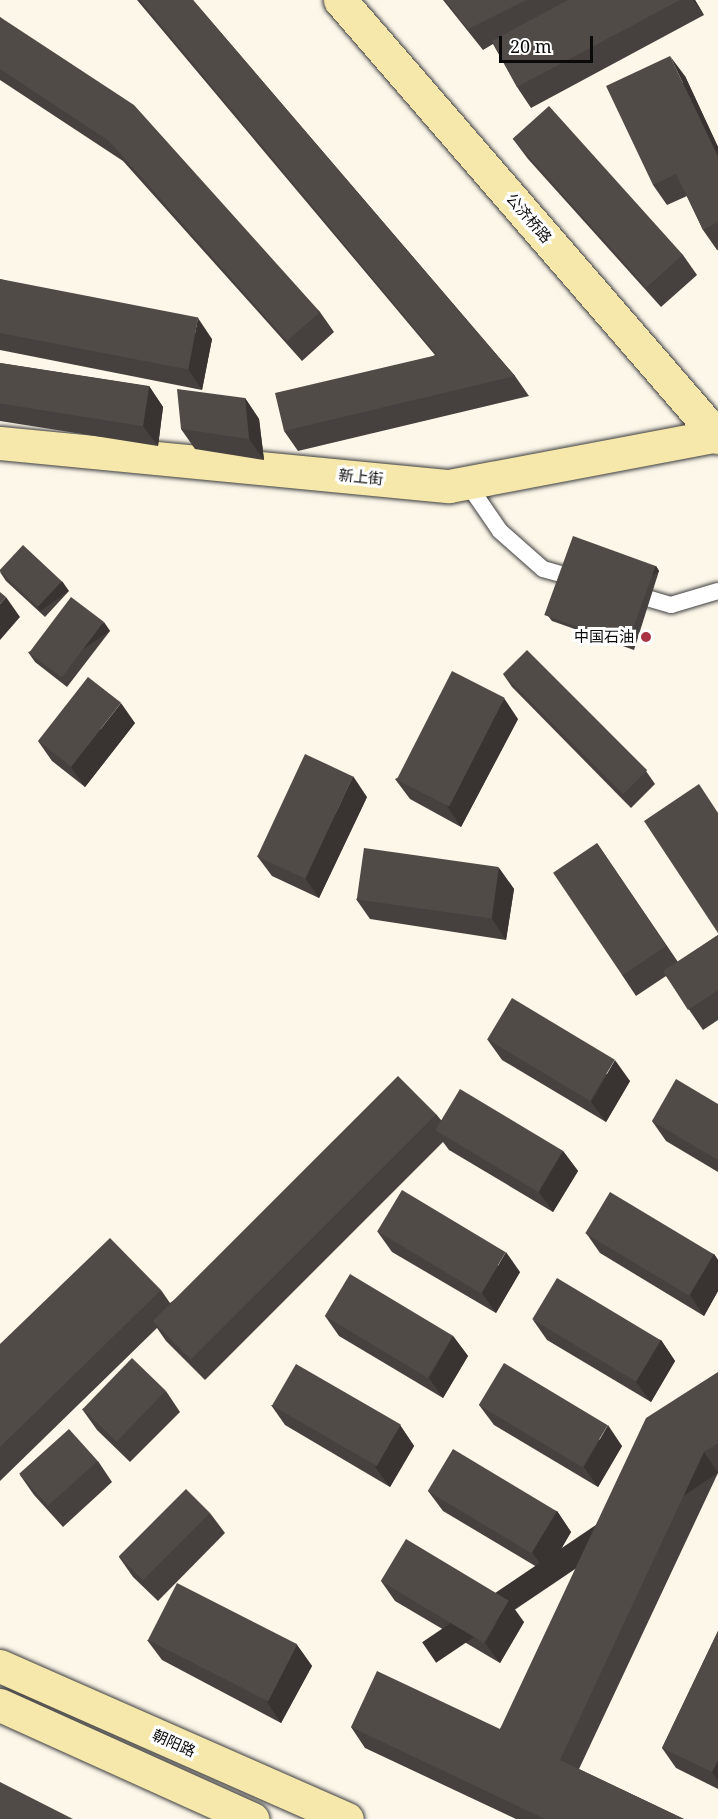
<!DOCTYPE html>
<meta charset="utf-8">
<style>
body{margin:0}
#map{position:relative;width:718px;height:1819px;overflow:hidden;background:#fdf7ea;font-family:"Noto Serif","Noto Sans SC",serif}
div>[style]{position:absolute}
.roads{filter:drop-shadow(0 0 2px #3d3d3d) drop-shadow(0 0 2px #3d3d3d)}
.lane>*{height:16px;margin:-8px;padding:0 8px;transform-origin:8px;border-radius:8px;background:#fff}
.secondary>*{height:33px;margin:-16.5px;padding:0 16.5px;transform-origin:16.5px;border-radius:16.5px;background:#f6e7ab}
.wall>*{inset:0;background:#46403e}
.shaded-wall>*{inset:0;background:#393432;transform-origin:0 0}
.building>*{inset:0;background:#514b48;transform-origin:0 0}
.dots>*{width:16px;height:16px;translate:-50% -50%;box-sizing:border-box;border:3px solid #fff;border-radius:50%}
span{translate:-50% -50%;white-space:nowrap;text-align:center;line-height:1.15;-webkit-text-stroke:6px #fff;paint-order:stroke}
.street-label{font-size:15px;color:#0a0a0a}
.poi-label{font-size:15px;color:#0a0a0a}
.right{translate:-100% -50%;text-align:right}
.scale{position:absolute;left:499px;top:36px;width:94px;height:27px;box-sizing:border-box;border:3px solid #0a0a0a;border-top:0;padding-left:8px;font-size:18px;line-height:21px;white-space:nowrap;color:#0a0a0a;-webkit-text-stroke:4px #fff;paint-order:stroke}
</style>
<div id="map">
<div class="roads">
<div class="lane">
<i style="left:467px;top:483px;width:58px;rotate:55.5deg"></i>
<i style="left:500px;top:531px;width:57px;rotate:41.5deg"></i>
<i style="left:543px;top:569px;width:41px;rotate:15.8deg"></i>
<i style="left:630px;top:593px;width:43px;rotate:16.3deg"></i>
<i style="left:671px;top:605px;width:49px;rotate:-16.6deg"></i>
</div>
<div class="secondary">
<i style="left:340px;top:0;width:578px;rotate:49.14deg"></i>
<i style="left:0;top:443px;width:451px;rotate:5.5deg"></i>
<i style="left:449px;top:486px;width:274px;rotate:-10.7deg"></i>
<i style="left:0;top:1666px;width:379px;rotate:23.8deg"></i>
<i style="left:0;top:1705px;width:277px;rotate:24.3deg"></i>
</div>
</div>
<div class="wall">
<i style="clip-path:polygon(137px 0,193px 0,515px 376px,529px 396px,298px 451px,284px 431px,435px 355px)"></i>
<i style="clip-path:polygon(443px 0,695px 0,704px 15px,531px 108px,517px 87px,493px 44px,483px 50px)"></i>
<i style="clip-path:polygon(0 17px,320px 312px,334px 332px,302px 361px,123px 161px,0 80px)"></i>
<i style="clip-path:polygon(685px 76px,718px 147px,718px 250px,717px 250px,703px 230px,687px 196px,667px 205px,653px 185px)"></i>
<i style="clip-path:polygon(513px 139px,683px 255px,697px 275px,661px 307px,528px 159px)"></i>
<i style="clip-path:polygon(0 279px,212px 339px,202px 390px,0 350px)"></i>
<i style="clip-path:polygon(0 363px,149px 386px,163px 407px,158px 446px,0 421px)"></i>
<i style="clip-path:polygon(245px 398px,259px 419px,264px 460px,195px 449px,181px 429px)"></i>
<i style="clip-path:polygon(656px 566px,659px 571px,634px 650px,552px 621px,548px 616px)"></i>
<i style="clip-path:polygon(0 572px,69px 591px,45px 617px,6px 581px)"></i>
<i style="clip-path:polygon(110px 631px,67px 687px,35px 662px,28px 652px)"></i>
<i style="clip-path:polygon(503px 674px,646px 771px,655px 784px,631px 808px,512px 687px)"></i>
<i style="clip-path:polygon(518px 719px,461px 827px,410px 799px,395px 779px)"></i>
<i style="clip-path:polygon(135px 723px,85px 787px,52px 761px,38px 741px)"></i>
<i style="clip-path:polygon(367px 797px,319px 898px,272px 876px,257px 856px)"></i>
<i style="clip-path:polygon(597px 843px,678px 962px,718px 935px,718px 1020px,703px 1030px,666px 976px,636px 996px,622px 975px)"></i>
<i style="clip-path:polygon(499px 868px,514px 889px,506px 940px,370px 919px,356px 899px)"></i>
<i style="clip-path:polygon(487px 1039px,630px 1081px,606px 1122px,502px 1060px)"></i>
<i style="clip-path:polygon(718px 1104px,718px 1172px,666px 1141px,652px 1121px)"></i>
<i style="clip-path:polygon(436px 1114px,441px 1120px,563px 1151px,578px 1171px,553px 1212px,449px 1150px,443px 1142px,205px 1380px,166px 1341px,157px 1328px,0 1481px,0 1344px,161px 1290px,170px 1303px)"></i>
<i style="clip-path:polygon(377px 1231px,520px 1272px,496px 1313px,392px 1252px)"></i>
<i style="clip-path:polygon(586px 1233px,714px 1254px,718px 1260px,718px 1291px,704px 1316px,600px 1253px)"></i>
<i style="clip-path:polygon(325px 1316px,453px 1336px,468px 1356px,443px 1398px,339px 1336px)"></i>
<i style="clip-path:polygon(533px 1320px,661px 1340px,675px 1361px,651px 1402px,547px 1340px)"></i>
<i style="clip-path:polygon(718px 1372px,718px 1473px,579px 1769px,684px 1819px,516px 1819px,365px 1748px,351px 1727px,500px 1729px)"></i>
<i style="clip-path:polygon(166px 1391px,180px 1412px,130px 1462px,97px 1430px,82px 1409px)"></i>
<i style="clip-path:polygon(271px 1405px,400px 1425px,414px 1446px,390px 1487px,285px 1425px)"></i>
<i style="clip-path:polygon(479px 1405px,622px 1446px,598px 1487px,494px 1425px)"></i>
<i style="clip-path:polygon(98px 1461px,112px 1482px,63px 1527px,34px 1495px,20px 1475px)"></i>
<i style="clip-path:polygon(428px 1491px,557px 1511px,571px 1532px,547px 1573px,443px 1511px)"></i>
<i style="clip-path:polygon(210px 1513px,225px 1533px,158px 1601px,133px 1577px,119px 1557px)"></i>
<i style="clip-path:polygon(381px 1581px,524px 1622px,500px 1663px,395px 1601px)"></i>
<i style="clip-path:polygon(718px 1631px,718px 1789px,676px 1768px,662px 1748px)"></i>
<i style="clip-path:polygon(147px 1640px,297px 1645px,312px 1666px,281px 1723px,162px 1660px)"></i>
</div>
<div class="shaded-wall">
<i style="clip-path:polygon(693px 0,695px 0,704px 15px)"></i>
<i style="clip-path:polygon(670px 56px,685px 76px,718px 147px,718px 157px)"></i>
<i style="clip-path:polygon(198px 318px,212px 339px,202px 390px,188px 369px)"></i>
<i style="clip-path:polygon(149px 386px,163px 407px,158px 446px,143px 426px)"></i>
<i style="clip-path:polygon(245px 398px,259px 419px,264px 460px,249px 439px)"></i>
<i style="left:656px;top:566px;width:6px;height:83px;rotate:59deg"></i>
<i style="left:62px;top:581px;width:12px;height:35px;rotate:55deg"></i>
<i style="clip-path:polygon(6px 597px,20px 617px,0 640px,0 604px)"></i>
<i style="left:104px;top:622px;width:11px;height:71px;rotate:56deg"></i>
<i style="clip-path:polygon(504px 698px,518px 719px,461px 827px,447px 806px)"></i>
<i style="clip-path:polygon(121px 703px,135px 723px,85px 787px,71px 767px)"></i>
<i style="clip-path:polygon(353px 776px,367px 797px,319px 898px,305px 878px)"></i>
<i style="clip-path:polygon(499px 868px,514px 889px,506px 940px,492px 919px)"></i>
<i style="clip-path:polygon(615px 1060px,630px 1081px,606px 1122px,591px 1102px)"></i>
<i style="clip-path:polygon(563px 1151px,578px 1171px,553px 1212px,539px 1192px)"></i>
<i style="clip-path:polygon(506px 1252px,520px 1272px,496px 1313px,482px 1293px)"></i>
<i style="clip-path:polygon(714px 1254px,718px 1260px,718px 1291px,704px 1316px,690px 1295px)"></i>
<i style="clip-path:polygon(453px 1336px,468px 1356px,443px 1398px,429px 1378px)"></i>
<i style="clip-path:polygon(661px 1340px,675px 1361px,651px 1402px,636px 1382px)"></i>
<i style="clip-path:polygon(400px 1425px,414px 1446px,390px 1487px,375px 1467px)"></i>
<i style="clip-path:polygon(608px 1425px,622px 1446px,598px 1487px,584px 1467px)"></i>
<i style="left:704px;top:1452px;width:25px;height:340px;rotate:56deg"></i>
<i style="clip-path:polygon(557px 1511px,571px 1532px,547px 1573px,532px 1552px)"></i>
<i style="clip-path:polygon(509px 1601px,524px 1622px,500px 1663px,485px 1643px)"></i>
<i style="clip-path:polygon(297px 1645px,312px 1666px,281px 1723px,267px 1702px)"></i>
<i style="clip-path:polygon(718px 1760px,718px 1781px,712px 1772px)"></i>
</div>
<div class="building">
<i style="clip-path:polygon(140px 0,193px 0,515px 376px,284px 431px,275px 393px,437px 355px)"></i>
<i style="clip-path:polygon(445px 0,526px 0,468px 29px)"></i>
<i style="clip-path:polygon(568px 0,680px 0,517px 87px,492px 41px)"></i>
<i style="clip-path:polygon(0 17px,134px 105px,320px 312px,287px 341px,109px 141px,0 69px)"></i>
<i style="clip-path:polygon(670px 56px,718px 157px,718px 222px,703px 230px,676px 174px,653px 185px,606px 86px)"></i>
<i style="left:549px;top:106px;width:200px;height:49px;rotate:48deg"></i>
<i style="left:0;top:279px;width:202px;height:53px;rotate:11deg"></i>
<i style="left:0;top:363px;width:151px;height:40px;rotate:9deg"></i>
<i style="clip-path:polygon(177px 389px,245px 398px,249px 439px,181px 429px)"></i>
<i style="left:573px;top:536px;width:88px;height:84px;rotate:20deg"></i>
<i style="left:23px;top:545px;width:53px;height:35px;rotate:43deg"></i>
<i style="clip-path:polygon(0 592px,6px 597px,0 604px)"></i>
<i style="left:71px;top:597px;width:41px;height:70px;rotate:37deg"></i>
<i style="left:527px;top:650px;width:170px;height:34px;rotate:45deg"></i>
<i style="left:452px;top:671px;width:59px;height:122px;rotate:27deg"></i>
<i style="left:88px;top:677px;width:42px;height:81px;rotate:38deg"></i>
<i style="left:305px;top:754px;width:53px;height:113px;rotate:25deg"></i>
<i style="clip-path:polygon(699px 784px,718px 813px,718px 933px,644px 821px)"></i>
<i style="left:597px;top:843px;width:124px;height:53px;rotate:56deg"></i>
<i style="left:364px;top:848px;width:136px;height:52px;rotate:8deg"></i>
<i style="clip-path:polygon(718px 935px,718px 990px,688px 1010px,663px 971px)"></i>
<i style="left:512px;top:998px;width:120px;height:48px;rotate:31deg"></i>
<i style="left:398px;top:1076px;width:54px;height:347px;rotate:45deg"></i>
<i style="clip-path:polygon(676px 1079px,718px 1104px,718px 1160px,652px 1121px)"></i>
<i style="left:460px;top:1089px;width:120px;height:48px;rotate:31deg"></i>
<i style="left:402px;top:1190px;width:121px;height:48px;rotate:31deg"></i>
<i style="left:610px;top:1192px;width:121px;height:48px;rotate:31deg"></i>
<i style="clip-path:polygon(110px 1238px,161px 1290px,0 1447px,0 1344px)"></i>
<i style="left:350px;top:1274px;width:120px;height:49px;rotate:31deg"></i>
<i style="left:557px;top:1278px;width:121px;height:48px;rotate:31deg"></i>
<i style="left:132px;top:1358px;width:47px;height:71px;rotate:44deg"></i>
<i style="left:504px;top:1363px;width:121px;height:49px;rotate:31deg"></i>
<i style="left:296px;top:1364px;width:121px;height:48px;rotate:30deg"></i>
<i style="clip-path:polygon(718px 1372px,718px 1443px,704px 1452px,560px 1760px,684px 1819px,545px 1819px,351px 1727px,377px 1671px,500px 1729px,646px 1418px)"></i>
<i style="left:69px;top:1429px;width:43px;height:67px;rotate:48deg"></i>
<i style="left:453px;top:1449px;width:121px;height:49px;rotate:31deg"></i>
<i style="left:186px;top:1489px;width:34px;height:95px;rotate:45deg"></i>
<i style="left:406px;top:1539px;width:120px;height:49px;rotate:31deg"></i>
<i style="left:177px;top:1583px;width:135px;height:64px;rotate:27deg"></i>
<i style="clip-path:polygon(718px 1631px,718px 1760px,712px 1772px,662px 1748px)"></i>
<i style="clip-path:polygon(0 1782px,73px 1819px,0 1819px)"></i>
</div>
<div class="dots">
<i style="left:646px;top:637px;background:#aa3343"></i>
</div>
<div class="street-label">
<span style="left:529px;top:218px;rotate:49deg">公济桥路</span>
<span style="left:361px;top:477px;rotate:6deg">新上街</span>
<span style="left:174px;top:1743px;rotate:24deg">朝阳路</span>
</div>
<div class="poi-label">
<span class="right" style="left:634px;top:637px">中国石油</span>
</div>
<div class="scale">20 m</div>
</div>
